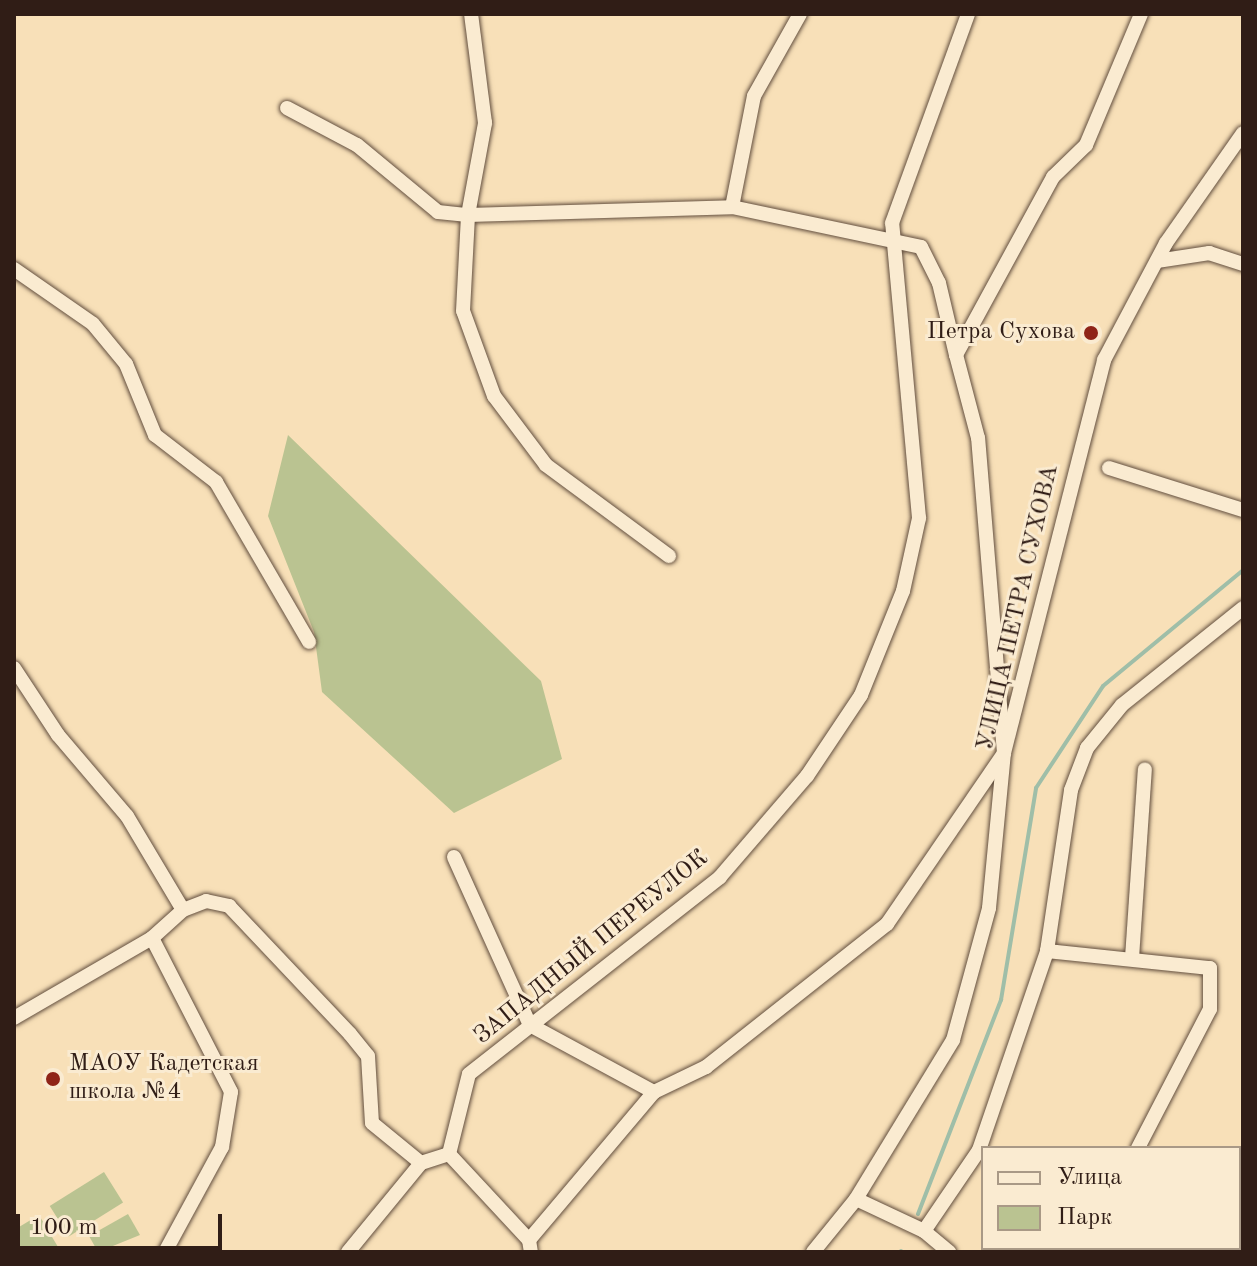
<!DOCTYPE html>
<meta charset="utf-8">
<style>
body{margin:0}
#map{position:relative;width:1257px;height:1266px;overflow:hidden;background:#f8e0b8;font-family:"Old Standard TT",serif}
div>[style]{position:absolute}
.green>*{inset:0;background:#bac391;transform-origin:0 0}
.stream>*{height:4px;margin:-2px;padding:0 2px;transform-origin:2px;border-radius:2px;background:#9fbea8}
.roads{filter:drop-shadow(0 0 2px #624e3e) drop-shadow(0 0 2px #624e3e)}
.minor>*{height:14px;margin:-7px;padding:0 7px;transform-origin:7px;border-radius:7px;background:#faebd1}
.dots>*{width:22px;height:22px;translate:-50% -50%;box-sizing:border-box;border:4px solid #faebd1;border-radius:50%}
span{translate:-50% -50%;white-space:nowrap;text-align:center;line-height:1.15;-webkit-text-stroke:6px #faebd1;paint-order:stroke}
.poi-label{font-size:24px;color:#301d16}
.right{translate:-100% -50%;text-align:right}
.left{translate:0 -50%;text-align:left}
.street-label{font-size:24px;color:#301d16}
.frame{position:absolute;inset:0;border:16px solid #301d16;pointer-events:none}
.legend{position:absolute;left:981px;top:1146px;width:260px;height:104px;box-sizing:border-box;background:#faebd1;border:2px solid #a99986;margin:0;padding:10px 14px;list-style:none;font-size:24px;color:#301d16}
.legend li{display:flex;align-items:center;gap:16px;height:40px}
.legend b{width:40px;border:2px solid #a99986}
.scale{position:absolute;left:16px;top:1214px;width:206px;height:36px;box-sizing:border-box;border:4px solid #301d16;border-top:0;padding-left:10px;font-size:24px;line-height:28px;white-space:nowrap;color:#301d16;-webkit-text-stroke:6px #faebd1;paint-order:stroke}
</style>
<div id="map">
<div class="green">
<i style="clip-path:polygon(288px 435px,541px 681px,562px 759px,454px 813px,322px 692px,314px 632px,268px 516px)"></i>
<i style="left:104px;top:1172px;width:36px;height:64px;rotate:58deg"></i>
<i style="clip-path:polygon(128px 1214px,140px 1235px,98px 1252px,89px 1236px)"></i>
<i style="clip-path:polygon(39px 1215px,61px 1252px,14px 1252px,14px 1230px)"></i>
</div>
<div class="stream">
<i style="left:918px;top:1214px;width:230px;rotate:-68.8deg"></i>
<i style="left:1001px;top:1000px;width:215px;rotate:-80.6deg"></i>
<i style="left:1036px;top:788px;width:122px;rotate:-56.7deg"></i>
<i style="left:1103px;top:686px;width:182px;rotate:-39.6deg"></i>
<i style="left:901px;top:1252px;width:1px;rotate:-90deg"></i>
</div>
<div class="roads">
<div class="minor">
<i style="left:287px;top:108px;width:79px;rotate:27.9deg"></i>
<i style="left:357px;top:145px;width:105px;rotate:39.6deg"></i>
<i style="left:438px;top:212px;width:30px;rotate:6deg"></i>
<i style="left:468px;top:215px;width:94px;rotate:-79.5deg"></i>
<i style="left:485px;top:123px;width:110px;rotate:-97.3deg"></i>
<i style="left:732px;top:207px;width:113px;rotate:-78.8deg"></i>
<i style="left:754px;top:96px;width:94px;rotate:-60.7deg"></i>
<i style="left:1157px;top:261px;width:53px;rotate:-8.7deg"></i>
<i style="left:1209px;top:253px;width:36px;rotate:18deg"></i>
<i style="left:14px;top:269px;width:96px;rotate:34.8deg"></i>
<i style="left:93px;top:324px;width:52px;rotate:50.5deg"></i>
<i style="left:126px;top:364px;width:77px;rotate:67.8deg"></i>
<i style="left:155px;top:435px;width:77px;rotate:37.6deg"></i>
<i style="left:216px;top:482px;width:185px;rotate:59.8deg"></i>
<i style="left:1109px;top:468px;width:140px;rotate:17.4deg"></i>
<i style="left:669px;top:556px;width:153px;rotate:-143.5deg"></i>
<i style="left:546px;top:465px;width:86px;rotate:-127deg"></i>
<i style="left:494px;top:396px;width:90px;rotate:-110deg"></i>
<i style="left:463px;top:311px;width:96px;rotate:-87deg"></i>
<i style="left:468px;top:215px;width:264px;rotate:-1.7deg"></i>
<i style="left:732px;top:207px;width:193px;rotate:11.9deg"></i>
<i style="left:921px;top:247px;width:40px;rotate:63.4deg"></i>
<i style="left:939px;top:283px;width:74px;rotate:76.7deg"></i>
<i style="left:14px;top:668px;width:80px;rotate:56.7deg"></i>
<i style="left:58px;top:735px;width:106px;rotate:49.6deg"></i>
<i style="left:127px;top:816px;width:109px;rotate:59.2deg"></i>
<i style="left:183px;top:910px;width:25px;rotate:-21deg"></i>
<i style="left:206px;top:901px;width:24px;rotate:12deg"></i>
<i style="left:229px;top:906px;width:176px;rotate:46.6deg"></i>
<i style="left:350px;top:1034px;width:28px;rotate:51deg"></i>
<i style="left:368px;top:1056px;width:67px;rotate:86.6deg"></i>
<i style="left:372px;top:1123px;width:63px;rotate:39.2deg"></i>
<i style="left:454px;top:857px;width:184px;rotate:65.7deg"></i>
<i style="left:530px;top:1025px;width:141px;rotate:28.4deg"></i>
<i style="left:152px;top:938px;width:173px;rotate:62.8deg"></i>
<i style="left:231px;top:1092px;width:56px;rotate:99.3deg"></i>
<i style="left:222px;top:1147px;width:119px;rotate:118.5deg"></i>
<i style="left:1047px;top:951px;width:164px;rotate:6deg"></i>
<i style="left:1210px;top:968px;width:41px;rotate:90deg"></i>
<i style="left:1210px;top:1009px;width:157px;rotate:117.4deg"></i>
<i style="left:1132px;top:958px;width:189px;rotate:-86.1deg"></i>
<i style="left:14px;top:1018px;width:160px;rotate:-30.1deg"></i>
<i style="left:152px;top:938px;width:42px;rotate:-42.1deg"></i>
<i style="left:449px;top:1154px;width:117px;rotate:47.1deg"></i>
<i style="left:529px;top:1240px;width:12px;rotate:81deg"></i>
<i style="left:856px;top:1199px;width:75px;rotate:25.2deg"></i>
<i style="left:924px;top:1231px;width:98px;rotate:-55.8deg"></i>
<i style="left:979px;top:1150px;width:210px;rotate:-71.1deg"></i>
<i style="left:1047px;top:951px;width:163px;rotate:-81.5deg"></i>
<i style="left:1071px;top:790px;width:45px;rotate:-69.1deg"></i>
<i style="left:1087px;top:748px;width:55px;rotate:-50.9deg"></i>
<i style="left:1122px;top:705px;width:155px;rotate:-38.7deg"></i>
<i style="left:924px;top:1231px;width:33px;rotate:40deg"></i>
<i style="left:529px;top:1240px;width:194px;rotate:-49.8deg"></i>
<i style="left:654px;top:1092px;width:58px;rotate:-25.7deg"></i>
<i style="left:706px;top:1067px;width:231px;rotate:-38.3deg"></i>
<i style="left:887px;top:924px;width:207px;rotate:-55.6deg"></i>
<i style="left:1004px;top:753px;width:316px;rotate:-94.7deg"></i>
<i style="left:978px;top:438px;width:86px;rotate:-104.8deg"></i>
<i style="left:956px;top:355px;width:203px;rotate:-61.4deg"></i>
<i style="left:1053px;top:177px;width:46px;rotate:-44.1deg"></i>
<i style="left:1086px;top:145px;width:142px;rotate:-67.2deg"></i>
<i style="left:1169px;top:1248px;width:9px;rotate:27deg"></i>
<i style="left:348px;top:1252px;width:115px;rotate:-50.6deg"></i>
<i style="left:421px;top:1163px;width:29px;rotate:-18deg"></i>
<i style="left:449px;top:1154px;width:82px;rotate:-76deg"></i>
<i style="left:469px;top:1074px;width:319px;rotate:-38.1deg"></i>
<i style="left:720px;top:877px;width:133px;rotate:-49.3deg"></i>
<i style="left:807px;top:776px;width:97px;rotate:-56.3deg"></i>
<i style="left:861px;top:695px;width:112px;rotate:-68deg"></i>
<i style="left:903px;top:591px;width:75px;rotate:-77.6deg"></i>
<i style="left:919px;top:518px;width:296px;rotate:-95.2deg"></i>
<i style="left:892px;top:223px;width:222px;rotate:-70deg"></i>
<i style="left:813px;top:1252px;width:68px;rotate:-50.9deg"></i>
<i style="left:856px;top:1199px;width:186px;rotate:-58.6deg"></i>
<i style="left:953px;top:1040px;width:137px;rotate:-74.7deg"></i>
<i style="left:989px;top:908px;width:156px;rotate:-84.5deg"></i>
<i style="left:1004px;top:753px;width:406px;rotate:-75.7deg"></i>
<i style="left:1104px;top:360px;width:132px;rotate:-62.1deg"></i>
<i style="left:1166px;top:243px;width:134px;rotate:-55deg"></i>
</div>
</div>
<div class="dots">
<i style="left:1091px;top:333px;background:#8f2418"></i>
<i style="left:53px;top:1079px;background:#8f2418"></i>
</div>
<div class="poi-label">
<span class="right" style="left:1075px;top:333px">Петра Сухова</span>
<span class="left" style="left:69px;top:1079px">МАОУ Кадетская<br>школа №4</span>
</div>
<div class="street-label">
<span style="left:1019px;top:608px;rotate:-77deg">УЛИЦА ПЕТРА СУХОВА</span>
<span style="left:592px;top:948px;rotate:-39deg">ЗАПАДНЫЙ ПЕРЕУЛОК</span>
</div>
<div class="frame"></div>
<ul class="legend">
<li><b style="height:10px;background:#faebd1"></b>Улица</li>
<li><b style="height:22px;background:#bac391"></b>Парк</li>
</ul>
<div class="scale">100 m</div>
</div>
